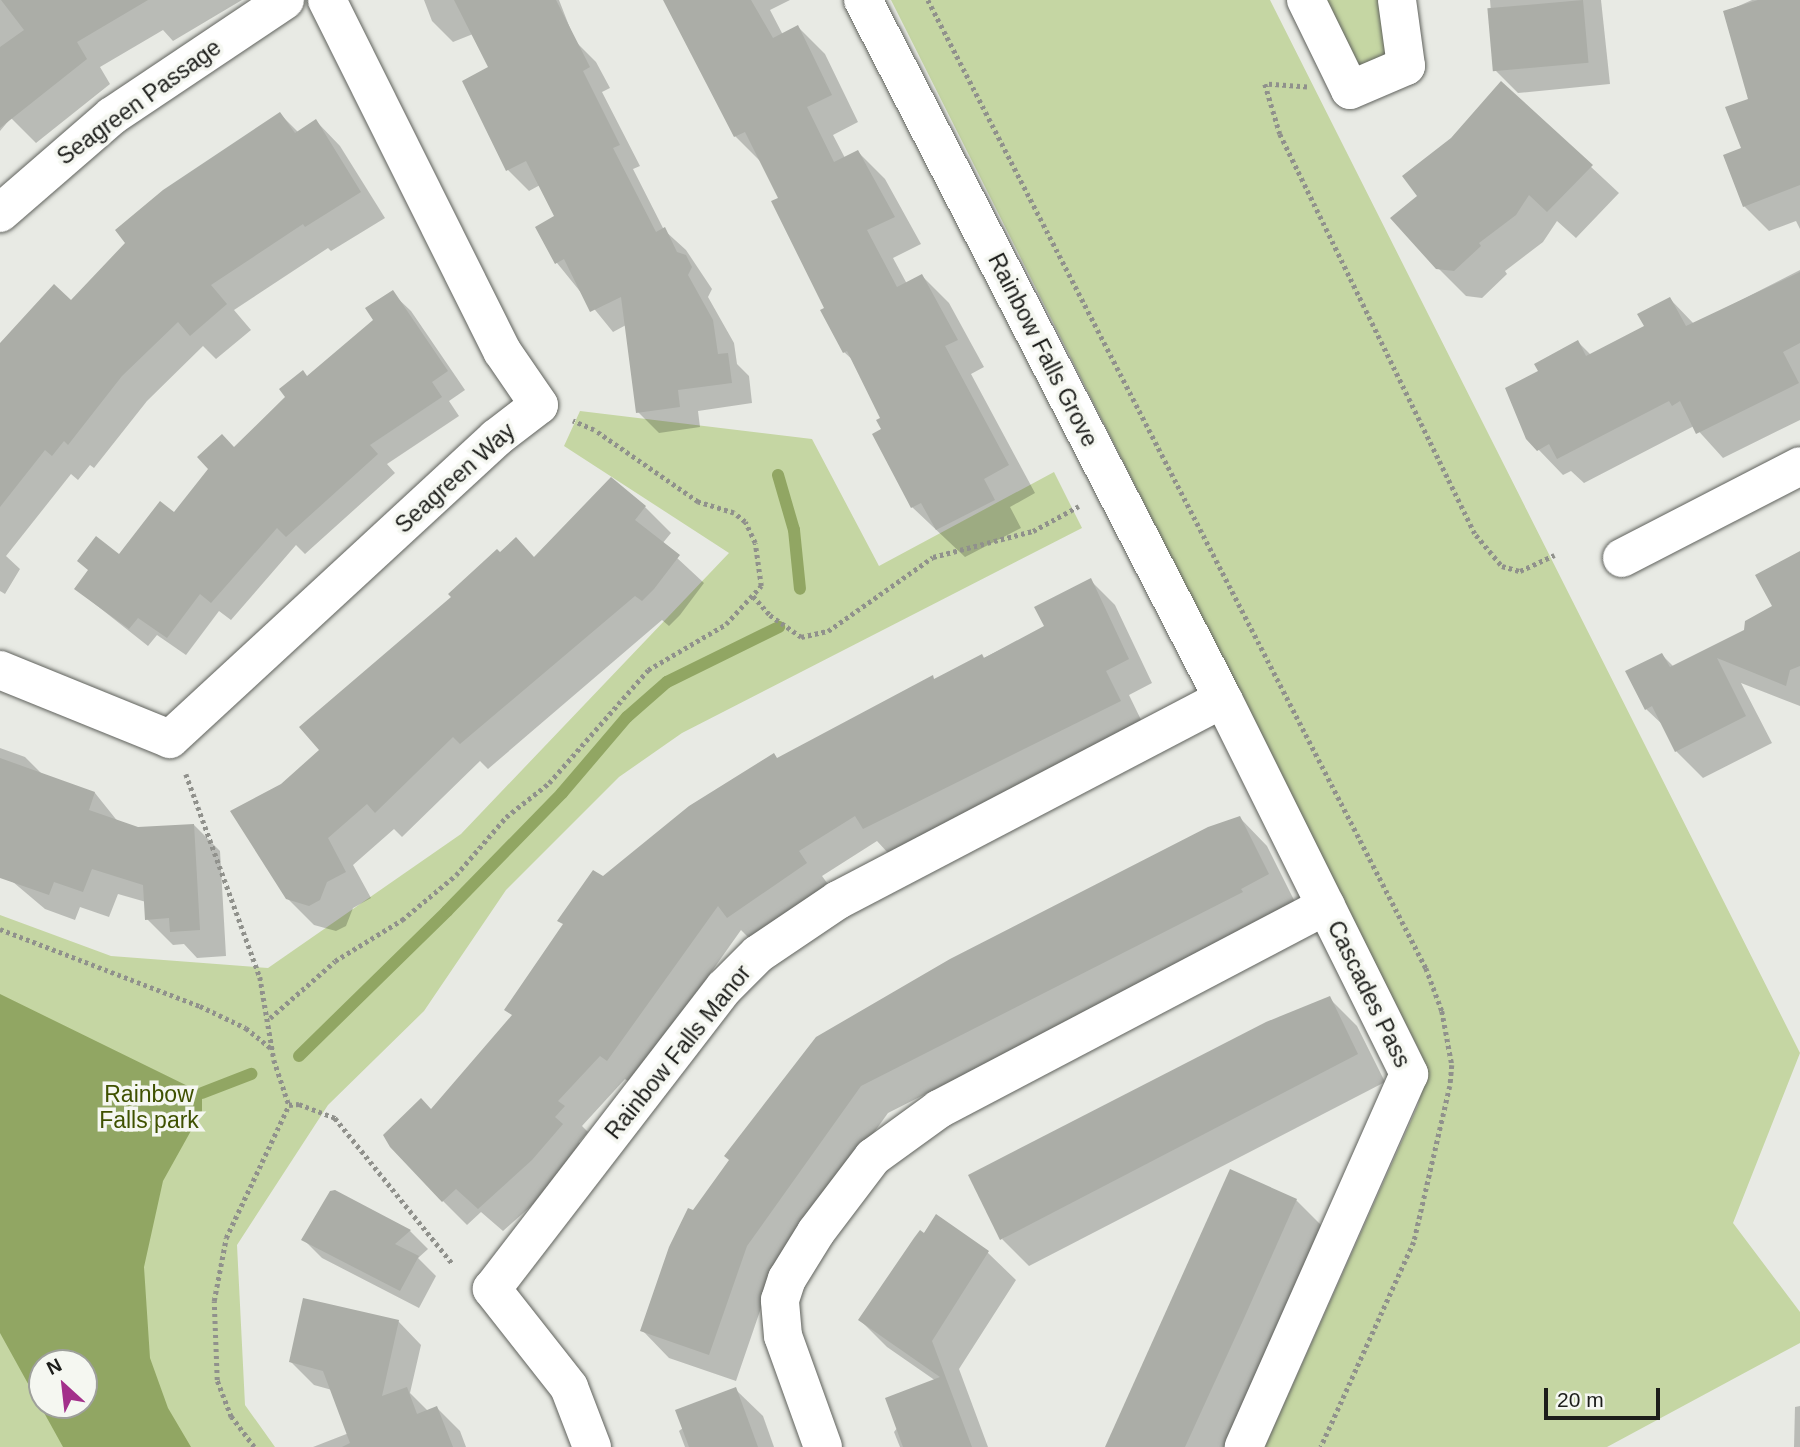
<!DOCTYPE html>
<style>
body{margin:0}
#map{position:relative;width:1800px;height:1447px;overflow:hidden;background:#e8eae4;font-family:Arial,sans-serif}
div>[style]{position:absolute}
.green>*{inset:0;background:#c5d6a3}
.water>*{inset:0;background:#91a663}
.shadow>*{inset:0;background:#0003}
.stream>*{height:12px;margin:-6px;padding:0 6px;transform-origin:6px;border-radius:6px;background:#91a663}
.building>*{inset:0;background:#abada7;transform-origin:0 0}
.path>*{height:4.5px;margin-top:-2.25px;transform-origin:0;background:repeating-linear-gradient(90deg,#90918c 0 3.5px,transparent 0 7px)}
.roads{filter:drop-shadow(0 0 2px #60625d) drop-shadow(0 0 2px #60625d)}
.minor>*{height:38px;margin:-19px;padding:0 19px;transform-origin:19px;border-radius:19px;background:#fff}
span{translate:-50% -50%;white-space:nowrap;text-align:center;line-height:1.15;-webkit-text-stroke:7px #f5f7f1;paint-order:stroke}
.street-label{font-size:23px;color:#1c1d1a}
.park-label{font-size:23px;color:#3f5101}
.north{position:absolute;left:28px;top:1349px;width:70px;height:70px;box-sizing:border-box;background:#f5f7f1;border:2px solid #9ea09b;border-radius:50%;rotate:333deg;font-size:19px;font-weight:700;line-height:28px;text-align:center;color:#1c1d1a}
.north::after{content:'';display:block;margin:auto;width:24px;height:32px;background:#a3308b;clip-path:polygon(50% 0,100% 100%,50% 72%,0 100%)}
.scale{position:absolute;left:1544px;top:1388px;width:116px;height:32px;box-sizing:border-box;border:4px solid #1c1d1a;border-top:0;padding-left:9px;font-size:21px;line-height:24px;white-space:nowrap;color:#1c1d1a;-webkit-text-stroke:5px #f5f7f1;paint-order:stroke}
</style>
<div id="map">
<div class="green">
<i style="clip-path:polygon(891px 0,1270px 0,1800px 1053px,1733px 1223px,1800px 1312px,1800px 1343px,1607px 1447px,1265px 1447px,1418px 1105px,1424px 1081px,1419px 1050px)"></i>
<i style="clip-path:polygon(1306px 0,1397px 0,1406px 66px,1350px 90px)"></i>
<i style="clip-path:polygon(evenodd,580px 411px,812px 439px,879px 566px,1054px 472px,1082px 528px,682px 733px,619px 777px,506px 890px,424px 1011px,328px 1105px,237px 1245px,245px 1405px,275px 1447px,0 1447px,0 915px,111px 956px,268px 968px,461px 834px,729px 553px,564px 446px,580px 411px,42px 1363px,84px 1363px,84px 1405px,42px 1405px,42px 1363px)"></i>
</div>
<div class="water">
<i style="clip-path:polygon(evenodd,0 994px,202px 1093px,202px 1111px,163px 1181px,144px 1267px,150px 1358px,168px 1408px,191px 1447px,63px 1447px,0 1333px,0 994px,42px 1363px,84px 1363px,84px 1405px,42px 1405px,42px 1363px)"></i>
</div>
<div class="shadow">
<i style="clip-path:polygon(0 0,242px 0,173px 41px,163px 30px,100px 67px,110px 84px,36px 143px,11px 118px,0 131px)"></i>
<i style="clip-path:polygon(424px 0,559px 0,575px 41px,596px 62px,610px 88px,602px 92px,640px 166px,633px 169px,664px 230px,686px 250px,712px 289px,708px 297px,734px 343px,737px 364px,749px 376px,752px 403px,698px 411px,700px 427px,659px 433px,638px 412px,626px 325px,613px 332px,557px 263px,556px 217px,540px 185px,529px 191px,508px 170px,490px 68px,473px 34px,453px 42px,432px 21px)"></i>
<i style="clip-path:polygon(665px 0,790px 0,770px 10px,783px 35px,798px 27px,825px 54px,858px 122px,833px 135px,845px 158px,858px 152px,885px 179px,921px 244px,893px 258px,907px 284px,922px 276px,949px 303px,984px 367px,971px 374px,1035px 493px,1010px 507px,1021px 528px,965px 557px,912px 507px,882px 419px,855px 362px,844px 352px,780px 199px,762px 163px,735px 136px)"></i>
<i style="clip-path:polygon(1490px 0,1601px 0,1610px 84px,1518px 93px,1496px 71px)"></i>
<i style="clip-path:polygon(1752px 0,1800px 0,1800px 229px,1796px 221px,1769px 231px,1744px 206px,1743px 149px,1750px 100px,1725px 12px)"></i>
<i style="clip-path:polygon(1501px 83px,1619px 193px,1576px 238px,1557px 221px,1543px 242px,1505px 271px,1507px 274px,1482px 298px,1466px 296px,1438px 268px,1420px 196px)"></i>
<i style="clip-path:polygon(280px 114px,299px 133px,316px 121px,340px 146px,385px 218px,331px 251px,328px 248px,234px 310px,251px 330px,216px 359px,203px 346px,147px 401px,94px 468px,90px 465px,78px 480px,71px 474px,6px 556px,20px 569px,5px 594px,0 591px,0 348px,71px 303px)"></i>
<i style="clip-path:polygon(1800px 270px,1800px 420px,1723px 458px,1694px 426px,1584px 483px,1571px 471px,1563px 475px,1538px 449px,1540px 372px,1578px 342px,1591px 355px,1646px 327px,1670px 299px,1694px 324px)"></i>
<i style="clip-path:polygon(392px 293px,411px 311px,465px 390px,449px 401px,459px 416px,387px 464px,395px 473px,305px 554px,296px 545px,231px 620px,219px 611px,186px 655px,157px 635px,148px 646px,76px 589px,174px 514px,308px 378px,375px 320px)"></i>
<i style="clip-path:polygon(645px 507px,671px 533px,662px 544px,704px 583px,680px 615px,669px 626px,662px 620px,488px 769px,480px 761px,402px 837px,394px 829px,353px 865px,371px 898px,353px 908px,346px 926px,336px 931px,314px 925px,287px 898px,282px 786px,321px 750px,500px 555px,535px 559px)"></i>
<i style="clip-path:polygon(1800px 553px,1800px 706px,1741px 683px,1772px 743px,1703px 778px,1676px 751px,1664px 726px,1646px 709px,1662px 655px,1674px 667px,1746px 631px,1774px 607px)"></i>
<i style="clip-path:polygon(1091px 581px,1115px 605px,1152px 683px,1129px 695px,1144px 726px,888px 853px,877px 841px,822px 876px,830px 887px,752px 941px,741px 930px,632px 1084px,625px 1079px,582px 1126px,588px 1132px,579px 1142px,586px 1149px,556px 1184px,503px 1231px,481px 1212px,467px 1225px,443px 1201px,431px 1111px,513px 1016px,603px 879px,778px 760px,1046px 627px)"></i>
<i style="clip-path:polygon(0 748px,25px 757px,43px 775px,95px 793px,119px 823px,138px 829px,194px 825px,220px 851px,226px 956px,197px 958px,184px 944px,173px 945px,147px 919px,146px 902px,118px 894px,109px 917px,80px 907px,75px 920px,45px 909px,0 871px)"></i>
<i style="clip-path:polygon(1240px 818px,1267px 846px,1295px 902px,1269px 920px,888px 1113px,773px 1273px,736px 1381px,669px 1358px,642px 1330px,694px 1212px,731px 1160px)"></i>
<i style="clip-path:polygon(1329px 998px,1357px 1026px,1385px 1082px,1029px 1266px,1002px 1239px)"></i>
<i style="clip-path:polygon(330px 1194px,410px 1231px,428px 1249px,418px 1258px,436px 1276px,419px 1308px,322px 1258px,304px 1240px)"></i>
<i style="clip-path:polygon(1296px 1200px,1324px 1228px,1225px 1447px,1107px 1447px)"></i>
<i style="clip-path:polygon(936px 1217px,988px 1253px,1016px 1280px,959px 1369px,988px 1447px,900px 1447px,894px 1432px,936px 1381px,887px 1347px,860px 1320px)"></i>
<i style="clip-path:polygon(398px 1321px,421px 1345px,410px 1393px,428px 1411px,437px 1408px,460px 1431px,466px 1447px,313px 1447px,349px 1433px,332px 1390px,314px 1385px,291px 1362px)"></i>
<i style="clip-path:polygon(735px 1389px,763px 1416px,774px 1447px,685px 1447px,679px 1431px)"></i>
<i style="clip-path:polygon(1800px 1406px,1800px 1447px,1794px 1447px,1795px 1407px)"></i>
</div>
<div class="stream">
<i style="left:778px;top:475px;width:57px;rotate:73.8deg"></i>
<i style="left:794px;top:530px;width:59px;rotate:84.2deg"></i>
<i style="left:299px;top:1056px;width:207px;rotate:-44.4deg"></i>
<i style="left:447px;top:911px;width:165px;rotate:-45.7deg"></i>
<i style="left:562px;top:793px;width:100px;rotate:-49.5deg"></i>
<i style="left:627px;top:717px;width:53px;rotate:-41.2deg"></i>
<i style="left:667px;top:682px;width:125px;rotate:-26.2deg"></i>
<i style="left:202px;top:1093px;width:53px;rotate:-21.2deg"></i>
</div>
<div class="building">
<i style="clip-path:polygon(1px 0,148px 0,77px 42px,87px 59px,0 128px,0 47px,24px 30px)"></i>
<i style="clip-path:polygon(454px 0,556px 0,590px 67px,583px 71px,620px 145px,613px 148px,656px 232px,665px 227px,677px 252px,686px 255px,692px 267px,688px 275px,713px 320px,718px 354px,728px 353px,732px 383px,678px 390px,680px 407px,636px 413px,621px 297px,590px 312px,564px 259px,555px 264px,535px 227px,554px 216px,526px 161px,506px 171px,462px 81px,488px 67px)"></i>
<i style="clip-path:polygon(663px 0,751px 0,773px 38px,798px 25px,832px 95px,807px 107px,834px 162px,858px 150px,895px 217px,867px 230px,897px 287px,922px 274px,958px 340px,945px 346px,1009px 465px,984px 479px,995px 500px,936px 530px,921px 503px,911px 508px,872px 434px,881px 429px,876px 420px,880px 418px,847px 351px,843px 353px,820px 310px,824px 308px,771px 201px,778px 198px,745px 132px,734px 137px)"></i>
<i style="left:1583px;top:0;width:63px;height:96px;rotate:85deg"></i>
<i style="clip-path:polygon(1758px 0,1800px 0,1800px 185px,1743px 207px,1723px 155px,1741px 148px,1725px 107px,1748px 99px,1723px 11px)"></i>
<i style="clip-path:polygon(1501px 81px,1593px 165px,1547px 212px,1529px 195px,1516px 215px,1479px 243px,1481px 246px,1454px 271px,1436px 269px,1390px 218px,1417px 196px,1402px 176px,1451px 138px)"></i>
<i style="clip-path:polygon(280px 112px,295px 133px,316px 119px,361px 192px,305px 227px,303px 224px,211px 285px,227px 304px,190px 336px,178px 322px,122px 376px,68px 445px,64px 441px,52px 456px,45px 450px,0 507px,0 343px,54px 284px,71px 300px,125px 243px,115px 230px,163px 190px)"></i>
<i style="clip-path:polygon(1800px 272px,1800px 343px,1783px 352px,1799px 383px,1696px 434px,1680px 401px,1672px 406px,1669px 401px,1557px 459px,1549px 444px,1537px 451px,1526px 439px,1505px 388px,1538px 371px,1534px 364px,1578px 340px,1586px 356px,1644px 326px,1637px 314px,1670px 297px,1686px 326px)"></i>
<i style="clip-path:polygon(393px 290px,448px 371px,432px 382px,442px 397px,370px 445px,378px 454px,286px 537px,277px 528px,211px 603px,200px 594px,167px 638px,138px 618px,129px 629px,74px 589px,88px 570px,77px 561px,96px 536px,119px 554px,160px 501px,174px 512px,208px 469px,197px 457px,222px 434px,234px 447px,285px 397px,279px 389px,303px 370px,307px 376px,373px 320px,365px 308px)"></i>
<i style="clip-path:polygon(611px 477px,646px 506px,635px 520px,680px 555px,654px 589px,642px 601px,635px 596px,460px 744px,453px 737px,375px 813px,367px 804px,328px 838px,346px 872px,327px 882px,320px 900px,309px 906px,286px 899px,230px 811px,281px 784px,319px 750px,299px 727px,451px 597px,448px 594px,497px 549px,500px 552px,516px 537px,534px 557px)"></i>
<i style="clip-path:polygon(1800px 551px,1800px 666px,1790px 670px,1786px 686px,1717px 658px,1746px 716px,1675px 752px,1652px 706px,1645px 710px,1625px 671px,1662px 653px,1670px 667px,1744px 630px,1745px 621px,1772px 606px,1755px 575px)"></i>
<i style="clip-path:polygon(1091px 578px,1129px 659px,1106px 671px,1121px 701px,863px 829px,855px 816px,799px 851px,807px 863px,727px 918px,718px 906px,607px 1061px,600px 1056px,558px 1101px,565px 1106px,555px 1117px,563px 1124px,532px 1160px,478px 1209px,456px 1189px,442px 1202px,390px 1147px,383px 1135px,421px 1098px,431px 1109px,512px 1015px,504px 1010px,563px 924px,557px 921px,593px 870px,603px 876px,689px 806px,774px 753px,777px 758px,933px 675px,934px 679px,982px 654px,984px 658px,1044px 626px,1034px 607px)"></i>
<i style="clip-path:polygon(0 758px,95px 792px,89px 810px,138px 827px,194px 824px,200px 930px,170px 932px,169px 918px,145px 920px,143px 885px,92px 869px,83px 892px,54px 882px,49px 895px,0 878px)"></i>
<i style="clip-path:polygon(1240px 816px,1269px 874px,1241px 889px,1243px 892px,861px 1086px,747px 1246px,709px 1355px,640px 1331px,669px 1247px,688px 1208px,693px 1210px,729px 1160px,724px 1156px,816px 1037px,950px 959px,1208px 827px)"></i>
<i style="clip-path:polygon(1330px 996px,1358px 1054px,1000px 1240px,968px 1175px,1266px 1022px)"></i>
<i style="clip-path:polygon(1230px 1169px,1297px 1199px,1245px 1316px,1185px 1447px,1105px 1447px)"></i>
<i style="clip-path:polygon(335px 1190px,411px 1230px,395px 1244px,419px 1256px,400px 1291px,301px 1240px,330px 1191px)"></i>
<i style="clip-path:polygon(936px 1214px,989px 1251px,932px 1341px,972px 1447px,903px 1447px,885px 1398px,940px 1377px,858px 1320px,914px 1238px,920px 1230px,924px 1233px)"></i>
<i style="clip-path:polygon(303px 1298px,399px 1320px,382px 1396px,407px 1387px,417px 1414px,437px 1406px,453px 1447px,342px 1447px,350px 1443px,323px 1371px,289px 1362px)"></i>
<i style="clip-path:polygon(736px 1387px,758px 1447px,689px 1447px,675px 1410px)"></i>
</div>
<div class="path">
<i style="left:928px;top:0;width:1089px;rotate:62.78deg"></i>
<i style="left:1426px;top:968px;width:46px;rotate:69.6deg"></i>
<i style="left:1442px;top:1011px;width:55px;rotate:79.5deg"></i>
<i style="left:1452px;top:1065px;width:21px;rotate:95deg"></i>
<i style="left:1450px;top:1086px;width:160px;rotate:103deg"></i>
<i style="left:1414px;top:1242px;width:225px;rotate:114.4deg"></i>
<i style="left:1307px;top:87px;width:42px;rotate:-175.9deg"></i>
<i style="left:1265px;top:84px;width:52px;rotate:73.3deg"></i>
<i style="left:1280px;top:134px;width:446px;rotate:64deg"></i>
<i style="left:1476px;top:535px;width:40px;rotate:50deg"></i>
<i style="left:1502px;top:566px;width:19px;rotate:16deg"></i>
<i style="left:1520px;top:571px;width:38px;rotate:-25deg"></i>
<i style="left:753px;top:596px;width:25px;rotate:48deg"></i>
<i style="left:770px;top:615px;width:38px;rotate:35deg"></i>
<i style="left:801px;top:637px;width:28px;rotate:-13deg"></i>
<i style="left:828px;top:631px;width:128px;rotate:-35.2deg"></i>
<i style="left:933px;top:557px;width:103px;rotate:-14.6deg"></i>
<i style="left:1033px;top:531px;width:52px;rotate:-28.5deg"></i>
<i style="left:186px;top:774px;width:216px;rotate:70deg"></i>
<i style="left:260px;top:977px;width:84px;rotate:80.4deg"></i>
<i style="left:274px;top:1060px;width:47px;rotate:71.6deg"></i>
<i style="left:289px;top:1105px;width:10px;rotate:-6deg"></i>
<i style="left:299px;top:1104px;width:39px;rotate:21deg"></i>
<i style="left:335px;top:1118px;width:188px;rotate:51.1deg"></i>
<i style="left:0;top:929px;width:214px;rotate:21.1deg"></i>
<i style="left:200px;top:1006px;width:51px;rotate:25.6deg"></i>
<i style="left:246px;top:1028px;width:32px;rotate:39deg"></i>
<i style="left:270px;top:1018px;width:86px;rotate:-41.2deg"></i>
<i style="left:335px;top:961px;width:79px;rotate:-31.5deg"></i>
<i style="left:402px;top:920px;width:70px;rotate:-39.8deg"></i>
<i style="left:456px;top:875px;width:77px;rotate:-49.2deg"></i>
<i style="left:506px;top:817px;width:55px;rotate:-38.3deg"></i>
<i style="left:549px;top:783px;width:150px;rotate:-48.8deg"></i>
<i style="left:648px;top:670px;width:91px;rotate:-30.5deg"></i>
<i style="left:726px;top:624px;width:52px;rotate:-47.4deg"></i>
<i style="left:761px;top:586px;width:43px;rotate:-97.9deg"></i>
<i style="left:755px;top:543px;width:23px;rotate:-115deg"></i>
<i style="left:745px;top:522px;width:14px;rotate:-141deg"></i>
<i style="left:734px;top:513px;width:38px;rotate:-163deg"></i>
<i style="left:698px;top:502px;width:126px;rotate:-145.3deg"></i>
<i style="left:594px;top:430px;width:23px;rotate:-157deg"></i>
<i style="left:254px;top:1447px;width:38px;rotate:-127deg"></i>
<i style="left:231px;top:1417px;width:40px;rotate:-111deg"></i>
<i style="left:217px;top:1380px;width:79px;rotate:-92.2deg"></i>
<i style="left:214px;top:1301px;width:64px;rotate:-79.2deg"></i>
<i style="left:226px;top:1238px;width:147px;rotate:-64.7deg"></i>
</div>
<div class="roads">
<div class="minor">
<i style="left:863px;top:0;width:786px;rotate:62.75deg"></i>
<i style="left:1223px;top:699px;width:419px;rotate:63.6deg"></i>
<i style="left:1409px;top:1074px;width:408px;rotate:113.9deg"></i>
<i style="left:1306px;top:0;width:100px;rotate:63.9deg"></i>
<i style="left:1350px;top:90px;width:61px;rotate:-23.2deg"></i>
<i style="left:1406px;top:66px;width:67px;rotate:-97.8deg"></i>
<i style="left:0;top:213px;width:148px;rotate:-40.9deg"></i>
<i style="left:112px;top:116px;width:208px;rotate:-33.8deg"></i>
<i style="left:1622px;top:558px;width:200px;rotate:-27.3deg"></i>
<i style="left:0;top:670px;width:183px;rotate:22.1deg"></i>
<i style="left:170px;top:739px;width:444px;rotate:-42.7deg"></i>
<i style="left:496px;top:438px;width:54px;rotate:-37.5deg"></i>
<i style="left:539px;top:405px;width:65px;rotate:-124.4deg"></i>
<i style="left:502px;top:351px;width:392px;rotate:-116.5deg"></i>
<i style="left:592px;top:1447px;width:64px;rotate:-111deg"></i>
<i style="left:569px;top:1387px;width:125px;rotate:-128.2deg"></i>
<i style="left:492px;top:1289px;width:380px;rotate:-52.4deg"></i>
<i style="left:724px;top:988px;width:48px;rotate:-45deg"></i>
<i style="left:758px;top:954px;width:97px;rotate:-34deg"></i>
<i style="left:838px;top:900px;width:434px;rotate:-27.6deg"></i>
<i style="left:823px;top:1447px;width:118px;rotate:-109.8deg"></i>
<i style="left:783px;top:1336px;width:36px;rotate:-95deg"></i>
<i style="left:780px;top:1300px;width:22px;rotate:-72deg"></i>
<i style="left:787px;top:1279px;width:55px;rotate:-58.3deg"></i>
<i style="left:816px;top:1232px;width:94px;rotate:-52.8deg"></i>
<i style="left:873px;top:1157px;width:82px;rotate:-36deg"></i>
<i style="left:939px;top:1109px;width:437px;rotate:-27.7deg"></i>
</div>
</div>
<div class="street-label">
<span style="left:139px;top:102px;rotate:-36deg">Seagreen Passage</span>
<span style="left:1043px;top:350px;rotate:63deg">Rainbow Falls Grove</span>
<span style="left:455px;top:478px;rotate:-42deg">Seagreen Way</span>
<span style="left:1369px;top:994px;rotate:64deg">Cascades Pass</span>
<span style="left:678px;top:1052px;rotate:-51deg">Rainbow Falls Manor</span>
</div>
<div class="park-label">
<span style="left:149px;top:1107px">Rainbow<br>Falls park</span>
</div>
<div class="north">N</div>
<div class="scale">20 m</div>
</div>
